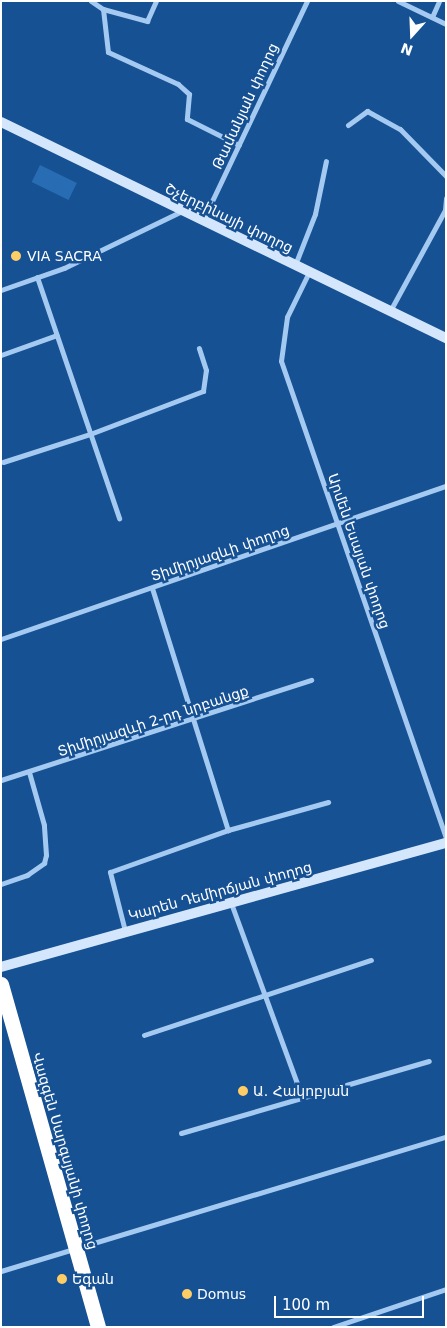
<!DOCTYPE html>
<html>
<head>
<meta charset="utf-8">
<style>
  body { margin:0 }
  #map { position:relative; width:447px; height:1328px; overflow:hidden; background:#165194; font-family:"DejaVu Sans","Noto Sans Armenian",sans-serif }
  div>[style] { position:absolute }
  .green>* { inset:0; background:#286cb3; transform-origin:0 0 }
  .street>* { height:5px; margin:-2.5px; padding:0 2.5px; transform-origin:2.5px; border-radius:2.5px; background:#a5caf1 }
  .secondary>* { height:10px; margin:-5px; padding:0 5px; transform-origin:5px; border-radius:5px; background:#d4e6fc }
  .highway>* { height:15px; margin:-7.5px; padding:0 7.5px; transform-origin:7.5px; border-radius:7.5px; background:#fff }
  .dots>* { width:14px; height:14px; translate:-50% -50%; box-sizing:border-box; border:2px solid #165194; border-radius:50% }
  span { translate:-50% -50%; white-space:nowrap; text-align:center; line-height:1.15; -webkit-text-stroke:5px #165194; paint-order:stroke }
  .street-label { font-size:14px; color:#fff }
  .poi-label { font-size:14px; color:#fff }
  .left { translate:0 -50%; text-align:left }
  .frame { position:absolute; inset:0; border:2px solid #fff; pointer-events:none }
  .north { position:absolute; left:387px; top:10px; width:50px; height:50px; -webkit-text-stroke:4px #165194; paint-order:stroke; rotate:200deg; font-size:14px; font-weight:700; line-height:20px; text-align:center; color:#fff }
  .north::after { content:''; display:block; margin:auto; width:18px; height:22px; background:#fff; clip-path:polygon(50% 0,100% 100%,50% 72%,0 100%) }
  .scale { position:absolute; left:274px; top:1296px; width:150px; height:22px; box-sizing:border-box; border:2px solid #fff; border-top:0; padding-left:6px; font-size:15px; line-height:18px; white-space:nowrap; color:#fff; -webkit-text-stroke:4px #165194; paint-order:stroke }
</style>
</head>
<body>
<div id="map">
  <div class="green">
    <div style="left:40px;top:165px;width:41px;height:19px;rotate:26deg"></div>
  </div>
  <div class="street">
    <div style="left:91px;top:1px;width:14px;rotate:34deg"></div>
    <div style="left:103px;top:9px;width:46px;rotate:15.3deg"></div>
    <div style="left:147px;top:21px;width:22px;rotate:-66deg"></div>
    <div style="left:398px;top:1px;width:53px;rotate:25.6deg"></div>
    <div style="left:103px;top:9px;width:43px;rotate:83.4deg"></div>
    <div style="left:108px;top:52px;width:77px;rotate:24.6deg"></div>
    <div style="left:178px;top:84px;width:15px;rotate:42deg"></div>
    <div style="left:189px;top:94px;width:25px;rotate:95deg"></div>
    <div style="left:187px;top:119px;width:58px;rotate:26.6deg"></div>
    <div style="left:432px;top:17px;width:17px;rotate:-66deg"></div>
    <div style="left:348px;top:125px;width:24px;rotate:-36deg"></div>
    <div style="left:367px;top:111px;width:38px;rotate:29deg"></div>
    <div style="left:400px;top:129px;width:66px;rotate:45.6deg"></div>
    <div style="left:203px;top:220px;width:242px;rotate:-64.6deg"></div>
    <div style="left:295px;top:265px;width:55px;rotate:-68.6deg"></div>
    <div style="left:315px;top:214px;width:54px;rotate:-78.3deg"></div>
    <div style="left:309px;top:272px;width:50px;rotate:116.1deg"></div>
    <div style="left:287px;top:317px;width:44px;rotate:97.8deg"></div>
    <div style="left:281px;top:361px;width:505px;rotate:70.92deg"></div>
    <div style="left:37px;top:277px;width:255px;rotate:71.2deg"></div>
    <div style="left:1px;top:290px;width:67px;rotate:-19.2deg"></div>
    <div style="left:64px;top:268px;width:131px;rotate:-25.8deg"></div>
    <div style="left:390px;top:311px;width:115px;rotate:-61.4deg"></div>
    <div style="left:445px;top:210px;width:12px;rotate:-85deg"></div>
    <div style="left:1px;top:355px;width:59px;rotate:-19.7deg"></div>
    <div style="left:3px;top:462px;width:91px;rotate:-17.8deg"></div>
    <div style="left:90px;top:434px;width:121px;rotate:-20.8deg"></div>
    <div style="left:203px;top:391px;width:21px;rotate:-82deg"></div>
    <div style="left:206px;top:370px;width:23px;rotate:-108deg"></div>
    <div style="left:152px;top:588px;width:254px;rotate:72.6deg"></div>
    <div style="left:1px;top:639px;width:471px;rotate:-19deg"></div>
    <div style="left:1px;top:780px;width:326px;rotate:-17.9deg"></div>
    <div style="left:1px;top:884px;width:28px;rotate:-19deg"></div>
    <div style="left:27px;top:875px;width:21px;rotate:-35deg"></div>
    <div style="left:44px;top:863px;width:8px;rotate:-76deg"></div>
    <div style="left:46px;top:855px;width:30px;rotate:-94deg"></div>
    <div style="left:44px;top:825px;width:55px;rotate:-105.8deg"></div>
    <div style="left:231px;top:903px;width:207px;rotate:69.9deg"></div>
    <div style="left:125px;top:931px;width:61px;rotate:-104.3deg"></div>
    <div style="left:110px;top:872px;width:125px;rotate:-19.6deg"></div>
    <div style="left:228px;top:830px;width:104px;rotate:-15.6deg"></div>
    <div style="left:144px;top:1035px;width:239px;rotate:-18.3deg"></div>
    <div style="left:181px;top:1133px;width:258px;rotate:-16.2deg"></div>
    <div style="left:1px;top:1271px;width:465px;rotate:-16.8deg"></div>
    <div style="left:333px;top:1327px;width:119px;rotate:-18.6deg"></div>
  </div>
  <div class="secondary">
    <div style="left:1px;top:122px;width:495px;rotate:25.9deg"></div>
    <div style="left:1px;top:967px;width:462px;rotate:-15.6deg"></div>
  </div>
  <div class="highway">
    <div style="left:1px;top:984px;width:356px;rotate:74.2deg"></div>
  </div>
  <div class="dots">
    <div style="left:16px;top:256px;background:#ffcd65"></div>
    <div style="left:243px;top:1091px;background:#ffcd65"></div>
    <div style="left:62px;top:1279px;background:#ffcd65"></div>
    <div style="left:187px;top:1294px;background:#ffcd65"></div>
  </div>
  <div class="street-label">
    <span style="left:245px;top:106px;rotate:-65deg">Թամանյան փողոց</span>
    <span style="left:229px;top:218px;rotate:26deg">Շչերբինայի փողոց</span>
    <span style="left:359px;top:551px;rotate:71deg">Արմեն Եսայան փողոց</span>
    <span style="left:220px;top:553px;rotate:-19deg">Տիմիրյազևի փողոց</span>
    <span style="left:153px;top:721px;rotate:-18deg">Տիմիրյազևի 2-րդ նրբանցք</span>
    <span style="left:220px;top:891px;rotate:-15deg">Կարեն Դեմիրճյան փողոց</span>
    <span style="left:65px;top:1151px;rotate:74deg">Վազգեն Սարգսյանի փողոց</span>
  </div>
  <div class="poi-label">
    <span class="left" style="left:27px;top:256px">VIA SACRA</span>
    <span class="left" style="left:253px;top:1091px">Ա. Հակոբյան</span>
    <span class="left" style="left:72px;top:1279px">Եգան</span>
    <span class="left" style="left:197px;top:1294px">Domus</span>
  </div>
  <div class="frame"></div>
  <div class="north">N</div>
  <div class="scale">100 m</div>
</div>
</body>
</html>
